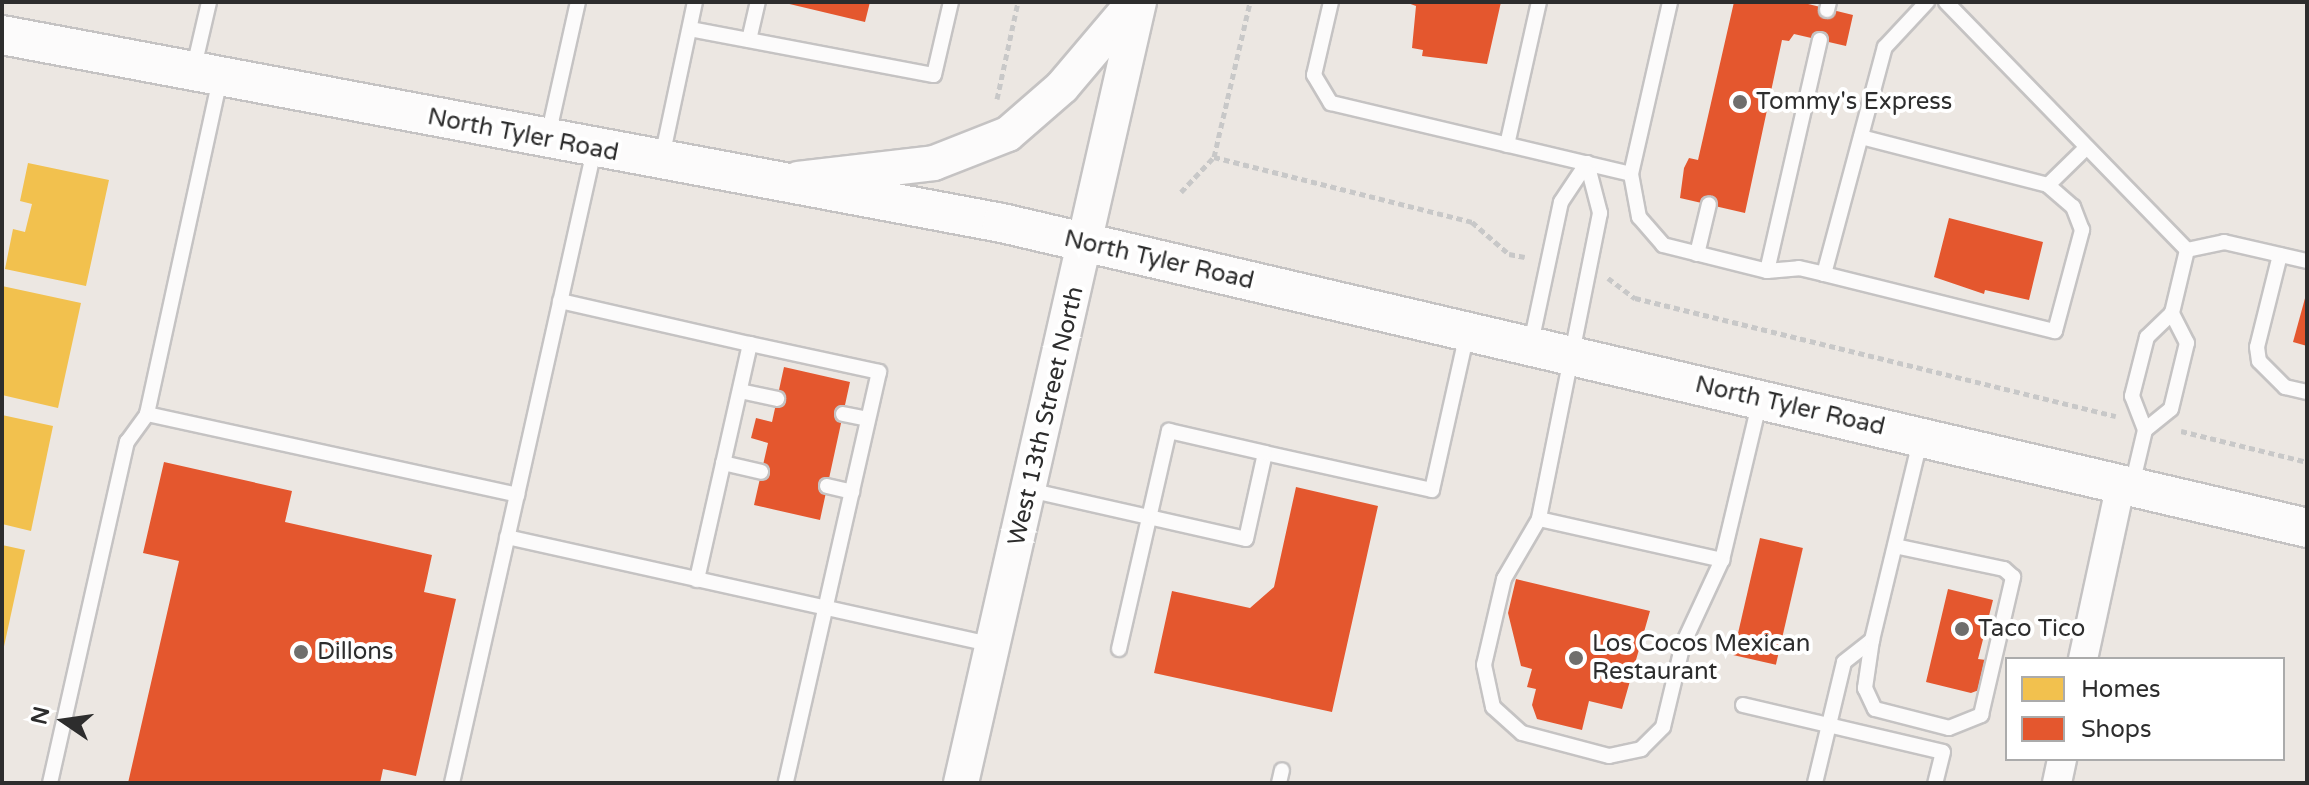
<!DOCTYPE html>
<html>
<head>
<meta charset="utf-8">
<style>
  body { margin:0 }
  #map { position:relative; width:2309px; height:785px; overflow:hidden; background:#ece7e2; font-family:"Varela Round",sans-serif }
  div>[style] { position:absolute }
  .homes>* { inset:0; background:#f2c14e }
  .shops>* { inset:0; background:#e4572e; transform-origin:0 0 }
  .path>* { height:5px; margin-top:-2.5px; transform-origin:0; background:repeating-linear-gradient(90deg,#c8c8c8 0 6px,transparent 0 10px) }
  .roads { filter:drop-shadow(2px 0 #c5c3c3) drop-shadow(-2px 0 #c5c3c3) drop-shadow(0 2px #c5c3c3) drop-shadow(0 -2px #c5c3c3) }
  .service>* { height:14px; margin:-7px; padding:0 7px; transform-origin:7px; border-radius:7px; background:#fcfbfb }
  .minor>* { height:28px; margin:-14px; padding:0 14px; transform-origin:14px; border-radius:14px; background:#fcfbfb }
  .tertiary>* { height:34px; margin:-17px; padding:0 17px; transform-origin:17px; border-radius:17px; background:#fcfbfb }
  .secondary>* { height:38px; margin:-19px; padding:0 19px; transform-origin:19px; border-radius:19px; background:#fcfbfb }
  .dots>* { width:22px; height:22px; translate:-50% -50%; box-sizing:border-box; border:4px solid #fff; border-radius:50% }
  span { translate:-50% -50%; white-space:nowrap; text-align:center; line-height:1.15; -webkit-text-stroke:8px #fff; paint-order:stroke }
  .poi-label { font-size:24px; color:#2d2d2d }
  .left { translate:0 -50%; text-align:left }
  .street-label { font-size:24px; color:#2d2d2d }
  .frame { position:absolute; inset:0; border:4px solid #2d2d2d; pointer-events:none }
  .legend { position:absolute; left:2005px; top:657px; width:280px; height:104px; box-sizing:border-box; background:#fff; border:2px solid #ababab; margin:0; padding:10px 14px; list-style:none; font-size:24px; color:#2d2d2d }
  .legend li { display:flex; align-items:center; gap:16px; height:40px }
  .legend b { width:40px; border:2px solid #ababab }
  .north { position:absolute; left:24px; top:681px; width:80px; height:80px; -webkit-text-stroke:6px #fff; paint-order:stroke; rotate:283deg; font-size:22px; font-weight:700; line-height:32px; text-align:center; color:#2d2d2d }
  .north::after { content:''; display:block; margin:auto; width:28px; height:36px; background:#2d2d2d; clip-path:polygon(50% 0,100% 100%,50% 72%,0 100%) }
</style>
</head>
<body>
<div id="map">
  <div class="homes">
    <div style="clip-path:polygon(28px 163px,109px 180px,86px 286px,5px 269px,13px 229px,25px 232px,32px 204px,20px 201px)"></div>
    <div style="clip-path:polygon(2px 286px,81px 303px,58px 408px,2px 395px)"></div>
    <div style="clip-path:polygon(2px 415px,53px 426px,31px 531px,2px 524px)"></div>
    <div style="clip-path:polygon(2px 545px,25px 550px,3px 651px,2px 651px)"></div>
  </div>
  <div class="shops">
    <div style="clip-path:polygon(781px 2px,870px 2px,865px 22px)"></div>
    <div style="clip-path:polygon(1405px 2px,1501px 2px,1487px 64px,1422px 56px,1423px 50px,1412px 48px,1416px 6px)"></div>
    <div style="clip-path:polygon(1734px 2px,1800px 2px,1853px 15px,1846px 46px,1794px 34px,1789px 41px,1782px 40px,1745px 213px,1680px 198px,1684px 168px,1689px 158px,1698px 160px)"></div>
    <div style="clip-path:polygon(1949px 218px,2043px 242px,2029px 300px,1985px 290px,1984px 294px,1934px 277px)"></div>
    <div style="clip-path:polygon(2307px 291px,2307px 346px,2293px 342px)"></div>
    <div style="clip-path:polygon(784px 367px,850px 382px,820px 520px,754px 505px,768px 443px,751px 438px,756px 418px,772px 422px)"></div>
    <div style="clip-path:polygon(164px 462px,292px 491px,285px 522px,432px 555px,424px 592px,456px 599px,416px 776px,383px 769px,380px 783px,128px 783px,179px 561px,143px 553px)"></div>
    <div style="clip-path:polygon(1296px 487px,1378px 506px,1332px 712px,1154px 673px,1172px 591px,1250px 608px,1274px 587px)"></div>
    <div style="left:1760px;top:538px;width:44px;height:120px;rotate:13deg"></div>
    <div style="clip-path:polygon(1516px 579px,1650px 611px,1622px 709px,1589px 701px,1582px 730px,1537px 719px,1532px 705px,1536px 689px,1527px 687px,1532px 669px,1521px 666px,1508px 613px)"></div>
    <div style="clip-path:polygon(1948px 589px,1993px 600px,1978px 659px,1986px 660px,1979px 690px,1971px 693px,1926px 682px)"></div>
  </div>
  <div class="path">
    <div style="left:997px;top:99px;width:99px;rotate:-77.8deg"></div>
    <div style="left:1214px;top:157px;width:266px;rotate:14.1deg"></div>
    <div style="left:1472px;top:222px;width:49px;rotate:40.9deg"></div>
    <div style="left:1509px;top:254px;width:16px;rotate:11deg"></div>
    <div style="left:1181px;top:192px;width:48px;rotate:-46.7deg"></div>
    <div style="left:1214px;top:157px;width:159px;rotate:-76.9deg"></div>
    <div style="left:1608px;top:278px;width:34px;rotate:37deg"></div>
    <div style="left:1635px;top:298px;width:495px;rotate:13.8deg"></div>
    <div style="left:2181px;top:431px;width:130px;rotate:13.8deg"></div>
  </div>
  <div class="roads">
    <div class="service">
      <div style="left:1331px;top:2px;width:75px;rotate:103.1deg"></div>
      <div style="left:1314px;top:75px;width:33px;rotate:59deg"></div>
      <div style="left:1331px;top:103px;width:308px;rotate:13.3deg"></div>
      <div style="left:1631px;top:174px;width:176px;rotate:-77.2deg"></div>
      <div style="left:1946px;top:2px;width:346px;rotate:45.8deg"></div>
      <div style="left:2187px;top:250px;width:65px;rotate:103.4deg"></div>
      <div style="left:2172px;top:313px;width:35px;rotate:136deg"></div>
      <div style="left:2147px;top:337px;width:61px;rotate:104.3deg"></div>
      <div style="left:2132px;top:396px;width:36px;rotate:69deg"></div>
      <div style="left:1827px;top:10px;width:8px;rotate:-76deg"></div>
      <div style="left:690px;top:29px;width:248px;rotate:10.7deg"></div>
      <div style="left:934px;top:75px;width:75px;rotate:-76.9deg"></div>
      <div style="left:749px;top:40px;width:39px;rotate:-77deg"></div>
      <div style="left:193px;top:71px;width:71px;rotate:-76.9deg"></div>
      <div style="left:220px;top:79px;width:343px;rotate:102.3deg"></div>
      <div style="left:147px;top:414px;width:379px;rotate:12.3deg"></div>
      <div style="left:517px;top:495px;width:353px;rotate:-77.4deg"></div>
      <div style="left:548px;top:136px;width:137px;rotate:-77.4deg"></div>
      <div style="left:1507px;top:145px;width:147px;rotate:-77.4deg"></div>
      <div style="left:662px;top:157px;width:158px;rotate:-78deg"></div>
      <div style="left:1587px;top:163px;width:52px;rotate:75.4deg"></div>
      <div style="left:1600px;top:213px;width:312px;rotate:101.3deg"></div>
      <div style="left:1539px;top:519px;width:188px;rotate:12.6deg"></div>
      <div style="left:1722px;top:560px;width:164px;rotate:-76.6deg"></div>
      <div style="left:1631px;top:174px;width:44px;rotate:79.5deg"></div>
      <div style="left:1639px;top:217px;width:37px;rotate:49deg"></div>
      <div style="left:1663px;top:245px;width:107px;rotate:14deg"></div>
      <div style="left:1767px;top:271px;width:32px;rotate:-5deg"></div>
      <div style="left:1799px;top:268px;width:26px;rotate:13deg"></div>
      <div style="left:1824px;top:274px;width:235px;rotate:-75deg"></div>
      <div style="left:1885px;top:47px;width:62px;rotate:-47deg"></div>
      <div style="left:2048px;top:185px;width:54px;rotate:-44.3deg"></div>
      <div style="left:2187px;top:250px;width:38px;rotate:-12deg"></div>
      <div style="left:2224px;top:242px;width:85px;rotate:12.9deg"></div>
      <div style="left:1697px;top:254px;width:51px;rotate:-76.5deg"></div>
      <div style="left:2280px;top:255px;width:95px;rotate:104deg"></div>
      <div style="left:2257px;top:347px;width:14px;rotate:82deg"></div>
      <div style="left:2259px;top:361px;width:37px;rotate:45deg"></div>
      <div style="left:2285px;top:387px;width:23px;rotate:13deg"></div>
      <div style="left:1767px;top:271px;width:237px;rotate:-77.1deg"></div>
      <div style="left:1824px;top:274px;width:238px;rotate:13.9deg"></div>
      <div style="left:2055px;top:331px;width:105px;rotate:-75deg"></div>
      <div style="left:2082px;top:230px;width:25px;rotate:-111deg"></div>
      <div style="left:2073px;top:207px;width:33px;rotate:-139deg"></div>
      <div style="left:2048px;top:185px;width:193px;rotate:-165.6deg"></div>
      <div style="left:560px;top:301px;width:195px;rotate:12.8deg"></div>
      <div style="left:750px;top:344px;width:242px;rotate:102.7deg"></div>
      <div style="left:1531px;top:343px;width:144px;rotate:-78deg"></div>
      <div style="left:1561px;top:202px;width:47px;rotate:-56.3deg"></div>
      <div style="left:750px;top:344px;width:132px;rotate:12.2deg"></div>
      <div style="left:879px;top:372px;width:421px;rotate:102.8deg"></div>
      <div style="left:740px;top:391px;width:38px;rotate:12deg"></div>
      <div style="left:843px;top:414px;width:25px;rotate:11deg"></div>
      <div style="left:723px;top:463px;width:39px;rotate:13deg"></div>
      <div style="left:2132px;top:485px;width:57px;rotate:-76.7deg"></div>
      <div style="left:2145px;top:430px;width:33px;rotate:-39deg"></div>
      <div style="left:2171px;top:409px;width:68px;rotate:-76.4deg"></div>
      <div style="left:2187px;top:343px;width:34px;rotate:-117deg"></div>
      <div style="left:827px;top:486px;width:26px;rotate:13deg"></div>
      <div style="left:1029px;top:490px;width:222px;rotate:12.7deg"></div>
      <div style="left:1246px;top:539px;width:88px;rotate:-77.5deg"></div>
      <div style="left:1265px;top:453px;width:171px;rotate:12.5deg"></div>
      <div style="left:1432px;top:490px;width:160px;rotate:-77.4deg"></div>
      <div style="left:1539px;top:519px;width:69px;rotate:120.3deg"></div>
      <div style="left:1504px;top:579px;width:88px;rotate:103.1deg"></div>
      <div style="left:1484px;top:665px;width:43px;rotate:77.9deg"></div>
      <div style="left:1493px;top:707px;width:39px;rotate:42deg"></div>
      <div style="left:1522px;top:733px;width:90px;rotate:14.8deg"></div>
      <div style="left:1609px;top:756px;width:33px;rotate:-12deg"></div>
      <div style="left:1641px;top:749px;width:31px;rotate:-45deg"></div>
      <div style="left:1663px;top:727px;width:85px;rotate:-76.5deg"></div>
      <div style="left:1683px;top:644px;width:93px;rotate:-65.1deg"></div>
      <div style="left:507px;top:537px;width:498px;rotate:12.5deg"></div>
      <div style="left:1872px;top:640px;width:49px;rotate:98.3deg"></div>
      <div style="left:1865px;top:688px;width:23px;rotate:65deg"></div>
      <div style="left:1875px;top:709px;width:76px;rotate:14.4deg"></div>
      <div style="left:1949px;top:728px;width:35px;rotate:-22deg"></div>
      <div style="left:1981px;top:715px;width:142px;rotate:-76.9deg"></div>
      <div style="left:2013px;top:577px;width:12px;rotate:-138deg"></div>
      <div style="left:2004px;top:569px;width:111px;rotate:-168.1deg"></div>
      <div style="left:1119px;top:649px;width:224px;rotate:-77.1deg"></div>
      <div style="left:1169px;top:431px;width:98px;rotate:12.9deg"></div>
      <div style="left:1743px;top:705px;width:205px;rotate:13.2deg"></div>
      <div style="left:1943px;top:752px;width:32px;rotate:104deg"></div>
      <div style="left:50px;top:783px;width:350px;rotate:-77.3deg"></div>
      <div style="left:127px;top:442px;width:34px;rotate:-54deg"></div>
      <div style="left:452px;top:783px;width:295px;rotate:-77.3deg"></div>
      <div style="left:1279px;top:783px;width:13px;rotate:-77deg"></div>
      <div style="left:1815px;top:783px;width:124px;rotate:-76.5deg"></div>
      <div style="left:1844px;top:662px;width:36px;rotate:-38deg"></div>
      <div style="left:1872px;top:640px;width:205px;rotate:-76.4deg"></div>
    </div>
    <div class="minor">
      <div style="left:2083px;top:659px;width:180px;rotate:-77.8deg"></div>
      <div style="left:2057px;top:783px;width:25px;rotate:-78deg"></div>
    </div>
    <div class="tertiary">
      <div style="left:798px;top:179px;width:137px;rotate:-6.7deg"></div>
      <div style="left:934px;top:163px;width:79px;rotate:-21.4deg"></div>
      <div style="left:1008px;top:134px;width:72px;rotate:-41deg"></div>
      <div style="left:1062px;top:87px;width:111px;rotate:-49.7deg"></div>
      <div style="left:961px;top:783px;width:801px;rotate:-77.16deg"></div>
    </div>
    <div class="secondary">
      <div style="left:2px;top:35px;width:1018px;rotate:10.65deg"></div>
      <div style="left:1002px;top:223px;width:1340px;rotate:13.15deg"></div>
    </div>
  </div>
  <div class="dots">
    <div style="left:1740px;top:102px;background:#706e6c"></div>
    <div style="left:1962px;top:629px;background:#706e6c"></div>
    <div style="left:301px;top:652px;background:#706e6c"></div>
    <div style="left:1576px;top:658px;background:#706e6c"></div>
  </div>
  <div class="poi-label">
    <span class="left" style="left:1756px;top:102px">Tommy's Express</span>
    <span class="left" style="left:1978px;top:629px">Taco Tico</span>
    <span class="left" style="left:1592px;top:658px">Los Cocos Mexican<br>Restaurant</span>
    <span class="left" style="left:317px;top:652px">Dillons</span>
  </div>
  <div class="street-label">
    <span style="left:523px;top:135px;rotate:11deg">North Tyler Road</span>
    <span style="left:1159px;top:260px;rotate:13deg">North Tyler Road</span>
    <span style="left:1790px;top:406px;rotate:13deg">North Tyler Road</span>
    <span style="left:1046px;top:416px;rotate:-77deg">West 13th Street North</span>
  </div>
  <div class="frame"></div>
  <ul class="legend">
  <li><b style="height:22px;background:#f2c14e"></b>Homes</li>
  <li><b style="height:22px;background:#e4572e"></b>Shops</li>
  </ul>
  <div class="north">N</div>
</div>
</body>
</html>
